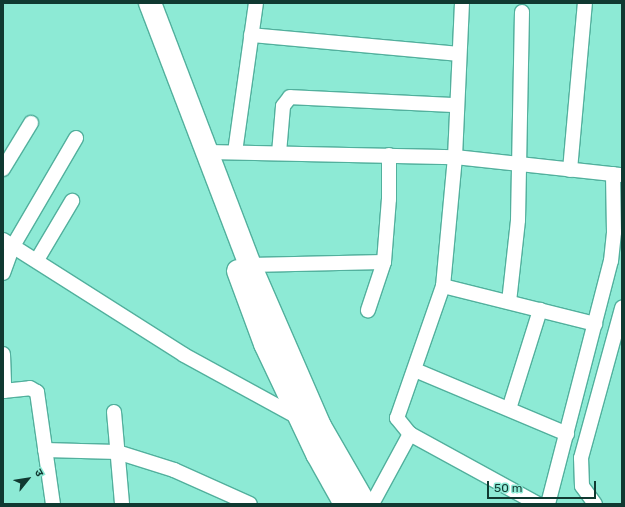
<!DOCTYPE html>
<html>
<head>
<meta charset="utf-8">
<style>
  body { margin:0 }
  #map { position:relative; width:625px; height:507px; overflow:hidden; background:#8dead5; font-family:Rubik,"Noto Sans Devanagari",sans-serif }
  div>[style] { position:absolute }
  .roads { filter:drop-shadow(1px 0 #52b09d) drop-shadow(-1px 0 #52b09d) drop-shadow(0 1px #52b09d) drop-shadow(0 -1px #52b09d) }
  .minor>* { height:14px; margin:-7px; padding:0 7px; transform-origin:7px; border-radius:7px; background:#fff }
  .primary>* { height:22px; margin:-11px; padding:0 11px; transform-origin:11px; border-radius:11px; background:#fff }
  span { translate:-50% -50%; white-space:nowrap; text-align:center; line-height:1.15; -webkit-text-stroke:4px #8dead5; paint-order:stroke }
  .frame { position:absolute; inset:0; border:4px solid #103931; pointer-events:none }
  .north { position:absolute; left:8px; top:459px; width:40px; height:40px; -webkit-text-stroke:3px #8dead5; paint-order:stroke; rotate:60deg; font-size:11px; font-weight:700; line-height:16px; text-align:center; color:#103931 }
  .north::after { content:''; display:block; margin:auto; width:14px; height:18px; background:#103931; clip-path:polygon(50% 0,100% 100%,50% 72%,0 100%) }
  .scale { position:absolute; left:487px; top:481px; width:109px; height:18px; box-sizing:border-box; border:2px solid #103931; border-top:0; padding-left:5px; font-size:12px; line-height:14px; white-space:nowrap; color:#103931; -webkit-text-stroke:3px #8dead5; paint-order:stroke }
</style>
</head>
<body>
<div id="map">
  <div class="roads">
    <div class="minor">
      <div style="left:462px;top:3px;width:154px;rotate:92.6deg"></div>
      <div style="left:455px;top:157px;width:130px;rotate:95.3deg"></div>
      <div style="left:443px;top:286px;width:140px;rotate:109.2deg"></div>
      <div style="left:397px;top:418px;width:21px;rotate:51deg"></div>
      <div style="left:410px;top:434px;width:146px;rotate:28.7deg"></div>
      <div style="left:251px;top:35px;width:208px;rotate:5.2deg"></div>
      <div style="left:208px;top:152px;width:247px;rotate:1.2deg"></div>
      <div style="left:455px;top:157px;width:168px;rotate:6.2deg"></div>
      <div style="left:235px;top:152px;width:150px;rotate:-82deg"></div>
      <div style="left:279px;top:153px;width:47px;rotate:-85.1deg"></div>
      <div style="left:283px;top:106px;width:11px;rotate:-52deg"></div>
      <div style="left:290px;top:97px;width:166px;rotate:2.8deg"></div>
      <div style="left:3px;top:169px;width:54px;rotate:-58.7deg"></div>
      <div style="left:570px;top:170px;width:168px;rotate:-84.9deg"></div>
      <div style="left:3px;top:240px;width:214px;rotate:32.4deg"></div>
      <div style="left:184px;top:355px;width:133px;rotate:28.7deg"></div>
      <div style="left:37px;top:260px;width:69px;rotate:-59.3deg"></div>
      <div style="left:384px;top:262px;width:63px;rotate:-85.5deg"></div>
      <div style="left:389px;top:199px;width:44px;rotate:-90deg"></div>
      <div style="left:250px;top:265px;width:134px;rotate:-1.3deg"></div>
      <div style="left:384px;top:262px;width:51px;rotate:108.4deg"></div>
      <div style="left:3px;top:273px;width:29px;rotate:-70deg"></div>
      <div style="left:13px;top:246px;width:125px;rotate:-59.7deg"></div>
      <div style="left:443px;top:286px;width:157px;rotate:14deg"></div>
      <div style="left:509px;top:302px;width:82px;rotate:-83.7deg"></div>
      <div style="left:518px;top:220px;width:208px;rotate:-88.9deg"></div>
      <div style="left:3px;top:354px;width:37px;rotate:88deg"></div>
      <div style="left:415px;top:370px;width:165px;rotate:22.8deg"></div>
      <div style="left:3px;top:391px;width:27px;rotate:-6deg"></div>
      <div style="left:30px;top:388px;width:8px;rotate:30deg"></div>
      <div style="left:37px;top:392px;width:113px;rotate:81.9deg"></div>
      <div style="left:509px;top:409px;width:104px;rotate:-72.6deg"></div>
      <div style="left:114px;top:412px;width:92px;rotate:85deg"></div>
      <div style="left:45px;top:450px;width:72px;rotate:1.6deg"></div>
      <div style="left:117px;top:452px;width:60px;rotate:17.5deg"></div>
      <div style="left:174px;top:470px;width:83px;rotate:24.1deg"></div>
      <div style="left:372px;top:504px;width:80px;rotate:-61.5deg"></div>
      <div style="left:548px;top:504px;width:251px;rotate:-75.5deg"></div>
      <div style="left:611px;top:261px;width:29px;rotate:-84deg"></div>
      <div style="left:614px;top:232px;width:58px;rotate:-91deg"></div>
      <div style="left:595px;top:504px;width:22px;rotate:-126deg"></div>
      <div style="left:582px;top:486px;width:28px;rotate:-92deg"></div>
      <div style="left:581px;top:458px;width:156px;rotate:-74.7deg"></div>
    </div>
    <div class="primary">
      <div style="left:150px;top:3px;width:280px;rotate:69.1deg"></div>
      <div style="left:250px;top:265px;width:176px;rotate:66.5deg"></div>
      <div style="left:320px;top:426px;width:90px;rotate:60deg"></div>
      <div style="left:238px;top:271px;width:78px;rotate:69.7deg"></div>
      <div style="left:265px;top:344px;width:122px;rotate:64.7deg"></div>
      <div style="left:317px;top:454px;width:57px;rotate:60.8deg"></div>
    </div>
  </div>
  <div class="frame"></div>
  <div class="north">उ</div>
  <div class="scale">50 m</div>
</div>
</body>
</html>
